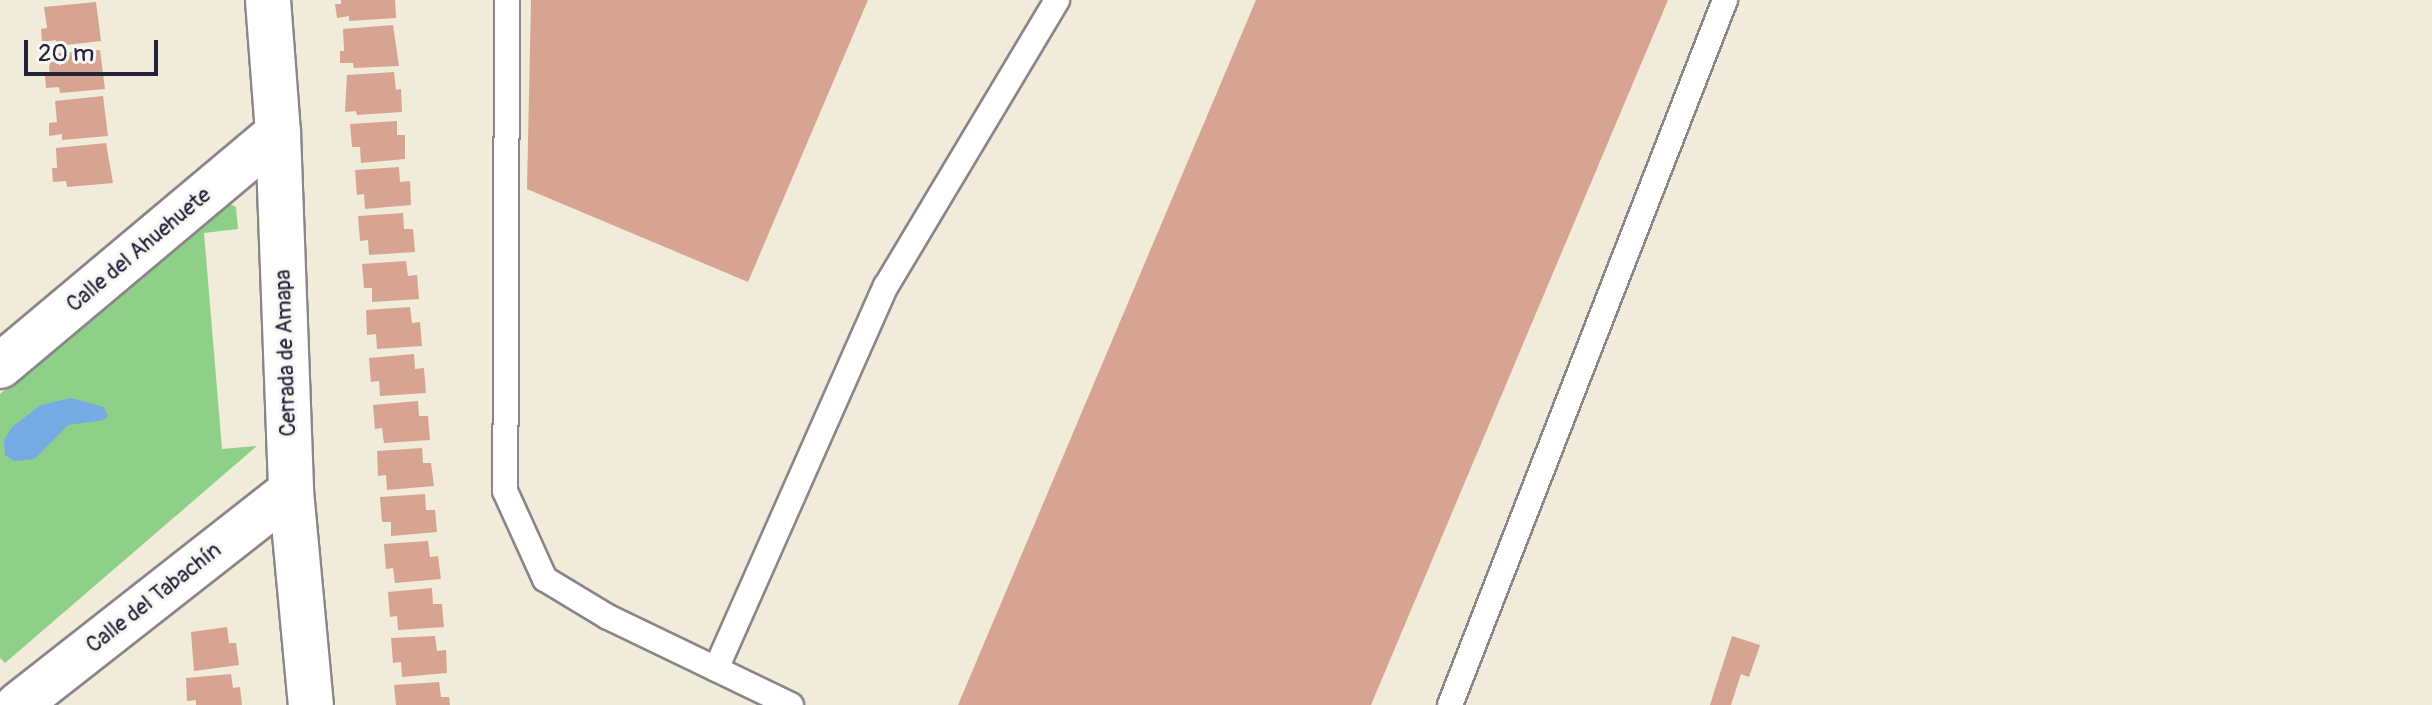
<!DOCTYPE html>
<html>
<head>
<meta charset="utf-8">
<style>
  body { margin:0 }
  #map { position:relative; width:2432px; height:705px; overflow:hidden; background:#f1ebd9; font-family:Pangolin,sans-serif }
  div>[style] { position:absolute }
  .green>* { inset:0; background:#8ed088 }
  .water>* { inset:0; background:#73abe2 }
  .building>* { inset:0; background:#d6a491 }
  .roads { filter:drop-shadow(2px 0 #8a868a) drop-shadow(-2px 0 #8a868a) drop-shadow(0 2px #8a868a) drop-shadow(0 -2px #8a868a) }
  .service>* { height:24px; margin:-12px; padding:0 12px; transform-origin:12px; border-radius:12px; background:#fff }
  .minor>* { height:44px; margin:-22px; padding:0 22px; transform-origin:22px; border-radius:22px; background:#fff }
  span { translate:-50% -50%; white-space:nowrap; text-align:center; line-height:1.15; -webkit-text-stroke:6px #f6f6f2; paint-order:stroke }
  .street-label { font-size:22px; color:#22223b }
  .scale { position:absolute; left:24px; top:40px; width:134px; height:36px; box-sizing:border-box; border:4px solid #22223b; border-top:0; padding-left:10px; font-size:24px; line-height:28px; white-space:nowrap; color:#22223b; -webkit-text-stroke:6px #f6f6f2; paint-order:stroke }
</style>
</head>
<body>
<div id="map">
  <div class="green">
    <div style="clip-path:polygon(225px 202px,236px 207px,238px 229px,204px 233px,222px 449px,257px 446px,5px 663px,0 658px,0 394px)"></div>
  </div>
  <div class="water">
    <div style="clip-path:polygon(71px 398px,104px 407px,108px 416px,104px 420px,68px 425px,35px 459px,14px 461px,5px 455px,4px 440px,12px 427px,41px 405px)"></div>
  </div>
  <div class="building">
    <div style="clip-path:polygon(341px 0,395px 0,396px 18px,349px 21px,349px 16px,337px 18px,335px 4px,341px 4px)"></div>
    <div style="clip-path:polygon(531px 0,868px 0,748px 282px,527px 189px)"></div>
    <div style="clip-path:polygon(1256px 0,1668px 0,1371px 705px,958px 705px)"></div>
    <div style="clip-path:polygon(96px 2px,101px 41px,56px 46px,56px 40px,42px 42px,41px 29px,47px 28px,44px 7px)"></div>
    <div style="clip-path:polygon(393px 25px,399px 66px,354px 68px,353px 63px,340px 63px,340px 51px,344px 51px,343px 29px)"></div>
    <div style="clip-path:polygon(100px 50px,105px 89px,60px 93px,59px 87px,46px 88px,45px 76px,50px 76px,48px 54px)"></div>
    <div style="clip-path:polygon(394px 72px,396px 90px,401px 89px,402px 112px,357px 115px,356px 111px,345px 112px,347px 75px)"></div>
    <div style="clip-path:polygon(103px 96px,108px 136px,62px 140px,62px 134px,49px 136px,49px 123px,57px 122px,55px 101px)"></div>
    <div style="clip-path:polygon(397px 121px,397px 135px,405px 135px,405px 159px,361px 163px,360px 147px,352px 147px,350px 124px)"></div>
    <div style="clip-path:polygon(106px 143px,113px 183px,67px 187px,66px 181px,53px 182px,52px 168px,57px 168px,56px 148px)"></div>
    <div style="clip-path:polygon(399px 167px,400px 182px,410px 181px,411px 205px,365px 209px,364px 194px,357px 195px,355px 170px)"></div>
    <div style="clip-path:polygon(403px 213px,404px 229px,413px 229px,415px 252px,369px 255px,368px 240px,360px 241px,358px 216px)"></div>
    <div style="clip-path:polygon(406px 261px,408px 276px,417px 275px,419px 299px,372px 302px,372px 288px,364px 288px,362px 264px)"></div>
    <div style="clip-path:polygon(410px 307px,412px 323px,420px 322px,422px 346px,377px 349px,376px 334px,367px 335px,366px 310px)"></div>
    <div style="clip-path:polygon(414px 354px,415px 369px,424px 368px,426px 393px,380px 396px,379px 381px,371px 382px,369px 358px)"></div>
    <div style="clip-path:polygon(418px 401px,419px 416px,428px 416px,430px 440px,384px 443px,382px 428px,375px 429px,373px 405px)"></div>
    <div style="clip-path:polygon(422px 448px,423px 463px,431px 463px,434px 486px,387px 490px,386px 475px,378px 476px,377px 451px)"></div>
    <div style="clip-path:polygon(425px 494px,426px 510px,435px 510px,437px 532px,391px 536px,391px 522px,382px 522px,380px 497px)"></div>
    <div style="clip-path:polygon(428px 541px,430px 557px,438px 556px,441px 579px,395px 583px,393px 568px,386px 569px,384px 544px)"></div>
    <div style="clip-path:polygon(432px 588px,433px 604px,442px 604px,444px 627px,398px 630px,397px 616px,390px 617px,388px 592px)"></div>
    <div style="clip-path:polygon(227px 627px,229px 643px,236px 643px,239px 665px,194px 671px,191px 632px)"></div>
    <div style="clip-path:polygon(435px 636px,437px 651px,446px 650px,447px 673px,402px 677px,401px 662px,393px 663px,391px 638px)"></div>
    <div style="clip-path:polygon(1732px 636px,1760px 645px,1749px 677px,1741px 674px,1731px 705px,1710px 705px)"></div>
    <div style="clip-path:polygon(231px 674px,233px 688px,240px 687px,242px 705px,196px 705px,196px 700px,187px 701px,186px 678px)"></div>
    <div style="clip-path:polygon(439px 682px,441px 697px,449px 697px,450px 705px,396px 705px,394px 685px)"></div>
  </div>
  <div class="roads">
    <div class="service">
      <div style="left:507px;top:0;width:491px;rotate:90.2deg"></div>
      <div style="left:505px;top:491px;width:97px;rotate:65.6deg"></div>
      <div style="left:545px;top:579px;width:74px;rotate:31.1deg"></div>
      <div style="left:608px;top:617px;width:203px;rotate:25.7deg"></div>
      <div style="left:716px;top:669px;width:419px;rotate:-66.1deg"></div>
      <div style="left:886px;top:286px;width:333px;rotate:-59.1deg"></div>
      <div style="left:1450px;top:705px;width:757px;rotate:-68.69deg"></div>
    </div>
    <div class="minor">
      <div style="left:268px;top:0;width:133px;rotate:85.7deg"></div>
      <div style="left:278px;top:133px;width:358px;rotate:87.9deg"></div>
      <div style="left:291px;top:491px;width:215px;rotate:84.7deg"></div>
      <div style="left:0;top:366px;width:363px;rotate:-40deg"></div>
      <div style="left:18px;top:705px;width:347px;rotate:-38.1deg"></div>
    </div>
  </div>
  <div class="street-label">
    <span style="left:139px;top:250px;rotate:-40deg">Calle del Ahuehuete</span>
    <span style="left:286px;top:353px;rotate:-92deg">Cerrada de Amapa</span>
    <span style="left:154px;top:598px;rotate:-38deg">Calle del Tabachín</span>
  </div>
  <div class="scale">20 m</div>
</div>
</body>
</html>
